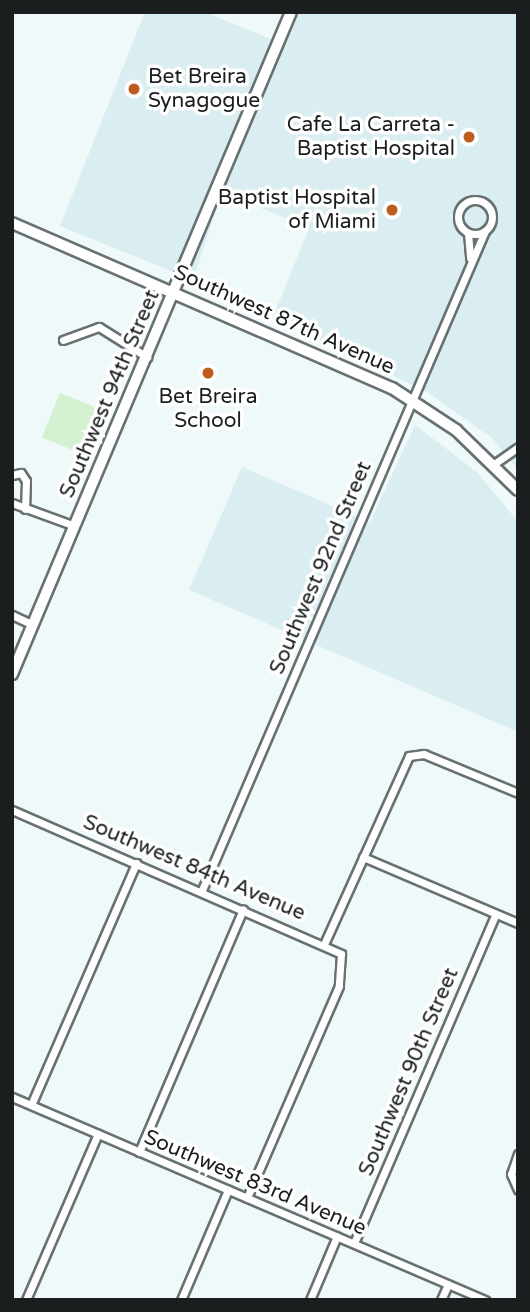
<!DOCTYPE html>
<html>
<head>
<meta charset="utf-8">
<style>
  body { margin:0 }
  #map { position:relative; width:530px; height:1312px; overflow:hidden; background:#eff9fa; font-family:"Varela Round",sans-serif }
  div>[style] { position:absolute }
  .built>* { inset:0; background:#daeef1 }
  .green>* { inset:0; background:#d3f0d1; transform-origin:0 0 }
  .roads { filter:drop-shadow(2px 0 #687172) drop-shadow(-2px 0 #687172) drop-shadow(0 2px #687172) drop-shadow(0 -2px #687172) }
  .street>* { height:7px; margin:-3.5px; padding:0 3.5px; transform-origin:3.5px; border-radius:3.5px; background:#fff }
  .street>.ring { margin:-3.5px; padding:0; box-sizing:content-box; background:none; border:7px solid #fff; border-radius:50% }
  .secondary>* { height:10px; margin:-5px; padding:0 5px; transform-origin:5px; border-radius:5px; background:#fff }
  .dots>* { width:19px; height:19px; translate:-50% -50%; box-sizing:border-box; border:4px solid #fff; border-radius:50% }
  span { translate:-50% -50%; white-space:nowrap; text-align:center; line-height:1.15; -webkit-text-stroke:7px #fff; paint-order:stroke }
  .poi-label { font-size:21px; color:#1a1e1e }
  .left { translate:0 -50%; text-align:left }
  .right { translate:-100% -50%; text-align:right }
  .street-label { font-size:21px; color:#1a1e1e }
  .frame { position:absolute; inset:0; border:14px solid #1a1e1e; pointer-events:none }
</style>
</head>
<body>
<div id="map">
  <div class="built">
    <div style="clip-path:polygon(145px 12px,205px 12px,283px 44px,296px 12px,518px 12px,518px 470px,492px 438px,427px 392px,273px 317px,309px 228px,222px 192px,193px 280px,60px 226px)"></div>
    <div style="clip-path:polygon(415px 425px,477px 472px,518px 522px,518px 732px,189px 590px,242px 467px,370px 522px)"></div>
  </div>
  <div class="green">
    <div style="left:60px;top:393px;width:48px;height:48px;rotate:22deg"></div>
  </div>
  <div class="roads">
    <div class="street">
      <div class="ring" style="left:458px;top:200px;width:27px;height:27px"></div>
      <div style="left:468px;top:233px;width:25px;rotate:85deg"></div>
      <div style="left:63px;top:340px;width:38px;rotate:-20deg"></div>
      <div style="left:99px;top:327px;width:57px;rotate:32deg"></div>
      <div style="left:494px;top:464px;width:29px;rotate:-35deg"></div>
      <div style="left:12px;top:475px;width:9px;rotate:-13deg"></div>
      <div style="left:21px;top:473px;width:9px;rotate:58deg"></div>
      <div style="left:26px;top:481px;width:28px;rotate:92deg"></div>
      <div style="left:12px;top:503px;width:67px;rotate:20.1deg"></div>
      <div style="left:12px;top:615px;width:23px;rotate:25deg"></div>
      <div style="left:12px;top:810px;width:359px;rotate:23.6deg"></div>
      <div style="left:341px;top:954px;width:32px;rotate:94deg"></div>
      <div style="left:339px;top:986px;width:231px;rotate:113.5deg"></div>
      <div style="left:363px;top:857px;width:168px;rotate:23.1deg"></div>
      <div style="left:202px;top:890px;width:717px;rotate:-66.76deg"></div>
      <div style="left:325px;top:942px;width:204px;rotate:-65.7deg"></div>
      <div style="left:409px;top:756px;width:15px;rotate:-8deg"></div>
      <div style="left:424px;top:754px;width:102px;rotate:22.5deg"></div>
      <div style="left:12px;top:1097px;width:515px;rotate:23.23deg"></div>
      <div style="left:31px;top:1105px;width:264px;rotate:-66.5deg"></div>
      <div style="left:139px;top:1152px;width:264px;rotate:-66.8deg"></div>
      <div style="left:518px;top:1154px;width:21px;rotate:109deg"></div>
      <div style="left:511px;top:1174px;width:17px;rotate:66deg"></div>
      <div style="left:354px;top:1243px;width:358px;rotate:-66.7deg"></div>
      <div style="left:26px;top:1300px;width:181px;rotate:-66.6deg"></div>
      <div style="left:181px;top:1300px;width:120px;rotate:-66.9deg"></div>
      <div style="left:310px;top:1300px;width:69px;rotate:-67.1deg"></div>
      <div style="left:441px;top:1300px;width:17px;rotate:-66deg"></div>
    </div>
    <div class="secondary">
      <div style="left:12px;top:223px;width:414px;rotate:23.5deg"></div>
      <div style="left:392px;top:388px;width:77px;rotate:33.3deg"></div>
      <div style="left:456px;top:430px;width:86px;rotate:44.1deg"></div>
      <div style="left:12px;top:674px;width:718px;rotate:-67.15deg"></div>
    </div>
  </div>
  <div class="dots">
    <div style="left:134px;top:89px;background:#bd5c1d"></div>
    <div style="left:469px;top:137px;background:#bd5c1d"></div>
    <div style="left:392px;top:210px;background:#bd5c1d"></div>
    <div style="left:208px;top:373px;background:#bd5c1d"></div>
  </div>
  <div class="poi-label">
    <span class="left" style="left:148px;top:89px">Bet Breira<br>Synagogue</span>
    <span class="right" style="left:455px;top:137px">Cafe La Carreta -<br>Baptist Hospital</span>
    <span class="right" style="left:376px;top:210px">Baptist Hospital<br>of Miami</span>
    <span style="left:208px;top:409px">Bet Breira<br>School</span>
  </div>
  <div class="street-label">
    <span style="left:284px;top:320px;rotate:24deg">Southwest 87th Avenue</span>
    <span style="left:110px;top:394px;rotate:-67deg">Southwest 94th Street</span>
    <span style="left:321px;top:568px;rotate:-67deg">Southwest 92nd Street</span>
    <span style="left:194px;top:868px;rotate:23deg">Southwest 84th Avenue</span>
    <span style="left:409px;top:1072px;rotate:-67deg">Southwest 90th Street</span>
    <span style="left:255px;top:1183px;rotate:23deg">Southwest 83rd Avenue</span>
  </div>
  <div class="frame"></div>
</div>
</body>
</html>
